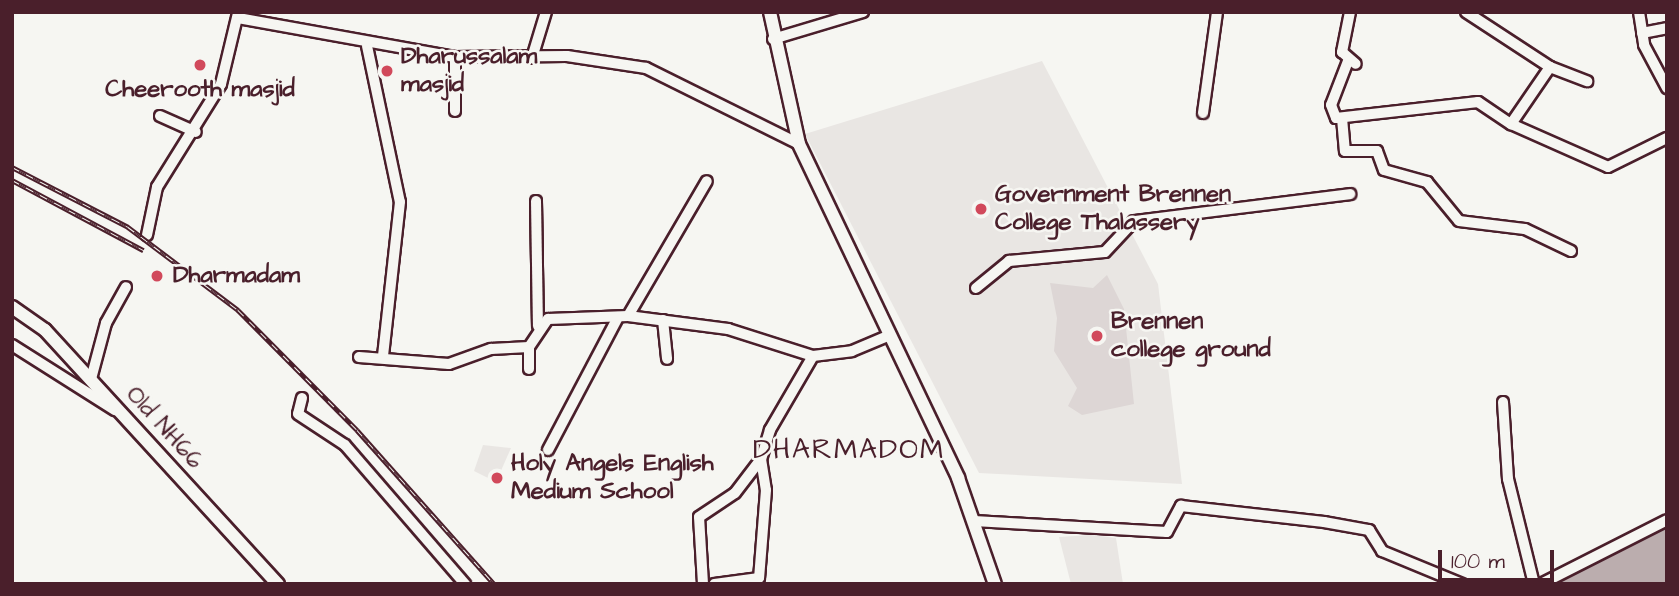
<!DOCTYPE html>
<html>
<head>
<meta charset="utf-8">
<style>
  body { margin:0 }
  #map { position:relative; width:1679px; height:596px; overflow:hidden; background:#f6f6f2; font-family:"Architects Daughter",sans-serif }
  div>[style] { position:absolute }
  .built>* { inset:0; background:#e9e6e3 }
  .green>* { inset:0; background:#ddd6d5 }
  .water>* { inset:0; background:#bbadae }
  .roads { filter:drop-shadow(2px 0 #4a1f2b) drop-shadow(-2px 0 #4a1f2b) drop-shadow(0 2px #4a1f2b) drop-shadow(0 -2px #4a1f2b) }
  .minor>* { height:10px; margin:-5px; padding:0 5px; transform-origin:5px; border-radius:5px; background:#f6f6f2 }
  .major>* { height:12px; margin:-6px; padding:0 6px; transform-origin:6px; border-radius:6px; background:#f6f6f2 }
  .rail>* { height:5px; margin-top:-2.5px; transform-origin:0; background:repeating-linear-gradient(90deg,#f6f6f2 0 8px,#4a1f2b 0 16px); box-sizing:border-box; border-block:2px solid #4a1f2b }
  .dots>* { width:19px; height:19px; translate:-50% -50%; box-sizing:border-box; border:4px solid #f6f6f2; border-radius:50% }
  span { translate:-50% -50%; white-space:nowrap; text-align:center; line-height:1.15; -webkit-text-stroke:5px #f6f6f2; paint-order:stroke }
  .poi-label { font-size:24px; color:#4a1f2b; font-weight:700 }
  .left { translate:0 -50%; text-align:left }
  .street-label { font-size:24px; color:#4a1f2b }
  .quarter-label { font-size:28px; color:#4a1f2b; letter-spacing:2px }
  .frame { position:absolute; inset:0; border:14px solid #4a1f2b; pointer-events:none }
  .scale { position:absolute; left:1438px; top:550px; width:116px; height:32px; box-sizing:border-box; border:4px solid #4a1f2b; border-top:0; padding-left:9px; font-size:21px; line-height:24px; white-space:nowrap; color:#4a1f2b; -webkit-text-stroke:5px #f6f6f2; paint-order:stroke }
</style>
</head>
<body>
<div id="map">
  <div class="built">
    <div style="clip-path:polygon(1042px 61px,1158px 284px,1182px 484px,979px 473px,805px 134px)"></div>
    <div style="clip-path:polygon(483px 445px,511px 448px,496px 482px,474px 471px)"></div>
    <div style="clip-path:polygon(1091px 535px,1116px 538px,1123px 584px,1071px 584px,1059px 537px)"></div>
  </div>
  <div class="green">
    <div style="clip-path:polygon(1107px 275px,1124px 309px,1134px 404px,1082px 415px,1068px 406px,1077px 388px,1054px 351px,1057px 318px,1050px 283px,1093px 288px)"></div>
  </div>
  <div class="water">
    <div style="clip-path:polygon(1667px 525px,1667px 584px,1547px 584px)"></div>
  </div>
  <div class="roads">
    <div class="minor">
      <div style="left:1350px;top:12px;width:41px;rotate:101.3deg"></div>
      <div style="left:1342px;top:52px;width:18px;rotate:41deg"></div>
      <div style="left:1466px;top:12px;width:100px;rotate:33.2deg"></div>
      <div style="left:1550px;top:67px;width:69px;rotate:124.4deg"></div>
      <div style="left:1511px;top:124px;width:106px;rotate:23.9deg"></div>
      <div style="left:1608px;top:167px;width:66px;rotate:-26.2deg"></div>
      <div style="left:1639px;top:12px;width:33px;rotate:81deg"></div>
      <div style="left:1644px;top:45px;width:49px;rotate:61.9deg"></div>
      <div style="left:238px;top:18px;width:220px;rotate:10.2deg"></div>
      <div style="left:455px;top:57px;width:112px;rotate:-0.5deg"></div>
      <div style="left:567px;top:56px;width:80px;rotate:8.6deg"></div>
      <div style="left:646px;top:68px;width:171px;rotate:26.4deg"></div>
      <div style="left:1642px;top:33px;width:25px;rotate:-11deg"></div>
      <div style="left:773px;top:39px;width:94px;rotate:-16.7deg"></div>
      <div style="left:367px;top:46px;width:159px;rotate:78.1deg"></div>
      <div style="left:400px;top:202px;width:155px;rotate:96.3deg"></div>
      <div style="left:455px;top:57px;width:54px;rotate:90deg"></div>
      <div style="left:532px;top:58px;width:48px;rotate:-73.1deg"></div>
      <div style="left:1348px;top:61px;width:47px;rotate:111.1deg"></div>
      <div style="left:1331px;top:105px;width:14px;rotate:69deg"></div>
      <div style="left:1336px;top:118px;width:143px;rotate:-6.4deg"></div>
      <div style="left:1478px;top:102px;width:40px;rotate:34deg"></div>
      <div style="left:1550px;top:67px;width:40px;rotate:21deg"></div>
      <div style="left:1203px;top:113px;width:102px;rotate:-82.1deg"></div>
      <div style="left:160px;top:116px;width:39px;rotate:24deg"></div>
      <div style="left:1342px;top:118px;width:33px;rotate:85deg"></div>
      <div style="left:1345px;top:151px;width:32px"></div>
      <div style="left:1377px;top:151px;width:20px;rotate:70deg"></div>
      <div style="left:1384px;top:170px;width:45px;rotate:15.6deg"></div>
      <div style="left:1427px;top:182px;width:50px;rotate:50.6deg"></div>
      <div style="left:1459px;top:221px;width:66px;rotate:6.9deg"></div>
      <div style="left:1525px;top:229px;width:51px;rotate:25.6deg"></div>
      <div style="left:536px;top:201px;width:125px;rotate:89.1deg"></div>
      <div style="left:147px;top:235px;width:49px;rotate:-78.2deg"></div>
      <div style="left:157px;top:187px;width:121px;rotate:-58.1deg"></div>
      <div style="left:221px;top:84px;width:73px;rotate:-76.5deg"></div>
      <div style="left:976px;top:288px;width:43px;rotate:-39.3deg"></div>
      <div style="left:1009px;top:261px;width:96px;rotate:-5.4deg"></div>
      <div style="left:1105px;top:252px;width:42px;rotate:-46.9deg"></div>
      <div style="left:1134px;top:221px;width:218px;rotate:-7.1deg"></div>
      <div style="left:628px;top:316px;width:156px;rotate:-59.7deg"></div>
      <div style="left:663px;top:320px;width:39px;rotate:84deg"></div>
      <div style="left:12px;top:345px;width:122px;rotate:32.3deg"></div>
      <div style="left:813px;top:356px;width:39px;rotate:-7deg"></div>
      <div style="left:852px;top:351px;width:41px;rotate:-22.8deg"></div>
      <div style="left:359px;top:357px;width:90px;rotate:4.4deg"></div>
      <div style="left:449px;top:364px;width:45px;rotate:-19.7deg"></div>
      <div style="left:491px;top:349px;width:38px;rotate:-3deg"></div>
      <div style="left:529px;top:347px;width:34px;rotate:-56deg"></div>
      <div style="left:548px;top:319px;width:80px;rotate:-2.1deg"></div>
      <div style="left:628px;top:316px;width:101px;rotate:7.4deg"></div>
      <div style="left:728px;top:329px;width:89px;rotate:17.6deg"></div>
      <div style="left:813px;top:356px;width:86px;rotate:120.2deg"></div>
      <div style="left:770px;top:430px;width:30px;rotate:107deg"></div>
      <div style="left:761px;top:459px;width:31px;rotate:81deg"></div>
      <div style="left:766px;top:490px;width:88px;rotate:94.5deg"></div>
      <div style="left:759px;top:578px;width:45px;rotate:172.4deg"></div>
      <div style="left:529px;top:369px;width:22px;rotate:-90deg"></div>
      <div style="left:91px;top:379px;width:58px;rotate:-75deg"></div>
      <div style="left:106px;top:323px;width:41px;rotate:-60.9deg"></div>
      <div style="left:302px;top:398px;width:16px;rotate:104deg"></div>
      <div style="left:298px;top:414px;width:56px;rotate:33.4deg"></div>
      <div style="left:345px;top:445px;width:184px;rotate:49.2deg"></div>
      <div style="left:1503px;top:402px;width:77px;rotate:86.3deg"></div>
      <div style="left:1508px;top:479px;width:108px;rotate:76.1deg"></div>
      <div style="left:548px;top:450px;width:150px;rotate:-62.2deg"></div>
      <div style="left:974px;top:521px;width:193px;rotate:3.3deg"></div>
      <div style="left:1167px;top:532px;width:30px;rotate:-62deg"></div>
      <div style="left:1181px;top:506px;width:144px;rotate:6.4deg"></div>
      <div style="left:1324px;top:522px;width:46px;rotate:10.1deg"></div>
      <div style="left:1369px;top:530px;width:25px;rotate:58deg"></div>
      <div style="left:1382px;top:551px;width:87px;rotate:22.4deg"></div>
      <div style="left:703px;top:584px;width:67px;rotate:-93.4deg"></div>
      <div style="left:699px;top:517px;width:43px;rotate:-33.7deg"></div>
      <div style="left:735px;top:493px;width:43px;rotate:-52.6deg"></div>
      <div style="left:1541px;top:584px;width:141px;rotate:-26.9deg"></div>
    </div>
    <div class="major">
      <div style="left:770px;top:12px;width:135px;rotate:77.6deg"></div>
      <div style="left:799px;top:144px;width:370px;rotate:64.5deg"></div>
      <div style="left:958px;top:478px;width:112px;rotate:70.8deg"></div>
      <div style="left:12px;top:307px;width:40px;rotate:34.9deg"></div>
      <div style="left:45px;top:330px;width:345px;rotate:47.5deg"></div>
    </div>
  </div>
  <div class="rail">
    <div style="left:12px;top:167px;width:131px;rotate:27.3deg"></div>
    <div style="left:128px;top:227px;width:138px;rotate:37deg"></div>
    <div style="left:238px;top:310px;width:169px;rotate:45.2deg"></div>
    <div style="left:357px;top:430px;width:206px;rotate:48.3deg"></div>
    <div style="left:12px;top:180px;width:149px;rotate:28.1deg"></div>
  </div>
  <div class="dots">
    <div style="left:200px;top:65px;background:#d1495b"></div>
    <div style="left:387px;top:71px;background:#d1495b"></div>
    <div style="left:981px;top:209px;background:#d1495b"></div>
    <div style="left:157px;top:276px;background:#d1495b"></div>
    <div style="left:1097px;top:336px;background:#d1495b"></div>
    <div style="left:497px;top:478px;background:#d1495b"></div>
  </div>
  <div class="poi-label">
    <span class="left" style="left:401px;top:71px">Dharussalam<br>masjid</span>
    <span style="left:200px;top:90px">Cheerooth masjid</span>
    <span class="left" style="left:995px;top:209px">Government Brennen<br>College Thalassery</span>
    <span class="left" style="left:173px;top:276px">Dharmadam</span>
    <span class="left" style="left:1111px;top:336px">Brennen<br>college ground</span>
    <span class="left" style="left:511px;top:478px">Holy Angels English<br>Medium School</span>
  </div>
  <div class="street-label">
    <span style="left:164px;top:428px;rotate:48deg">Old NH66</span>
  </div>
  <div class="quarter-label">
    <span style="left:849px;top:450px">DHARMADOM</span>
  </div>
  <div class="frame"></div>
  <div class="scale">100 m</div>
</div>
</body>
</html>
